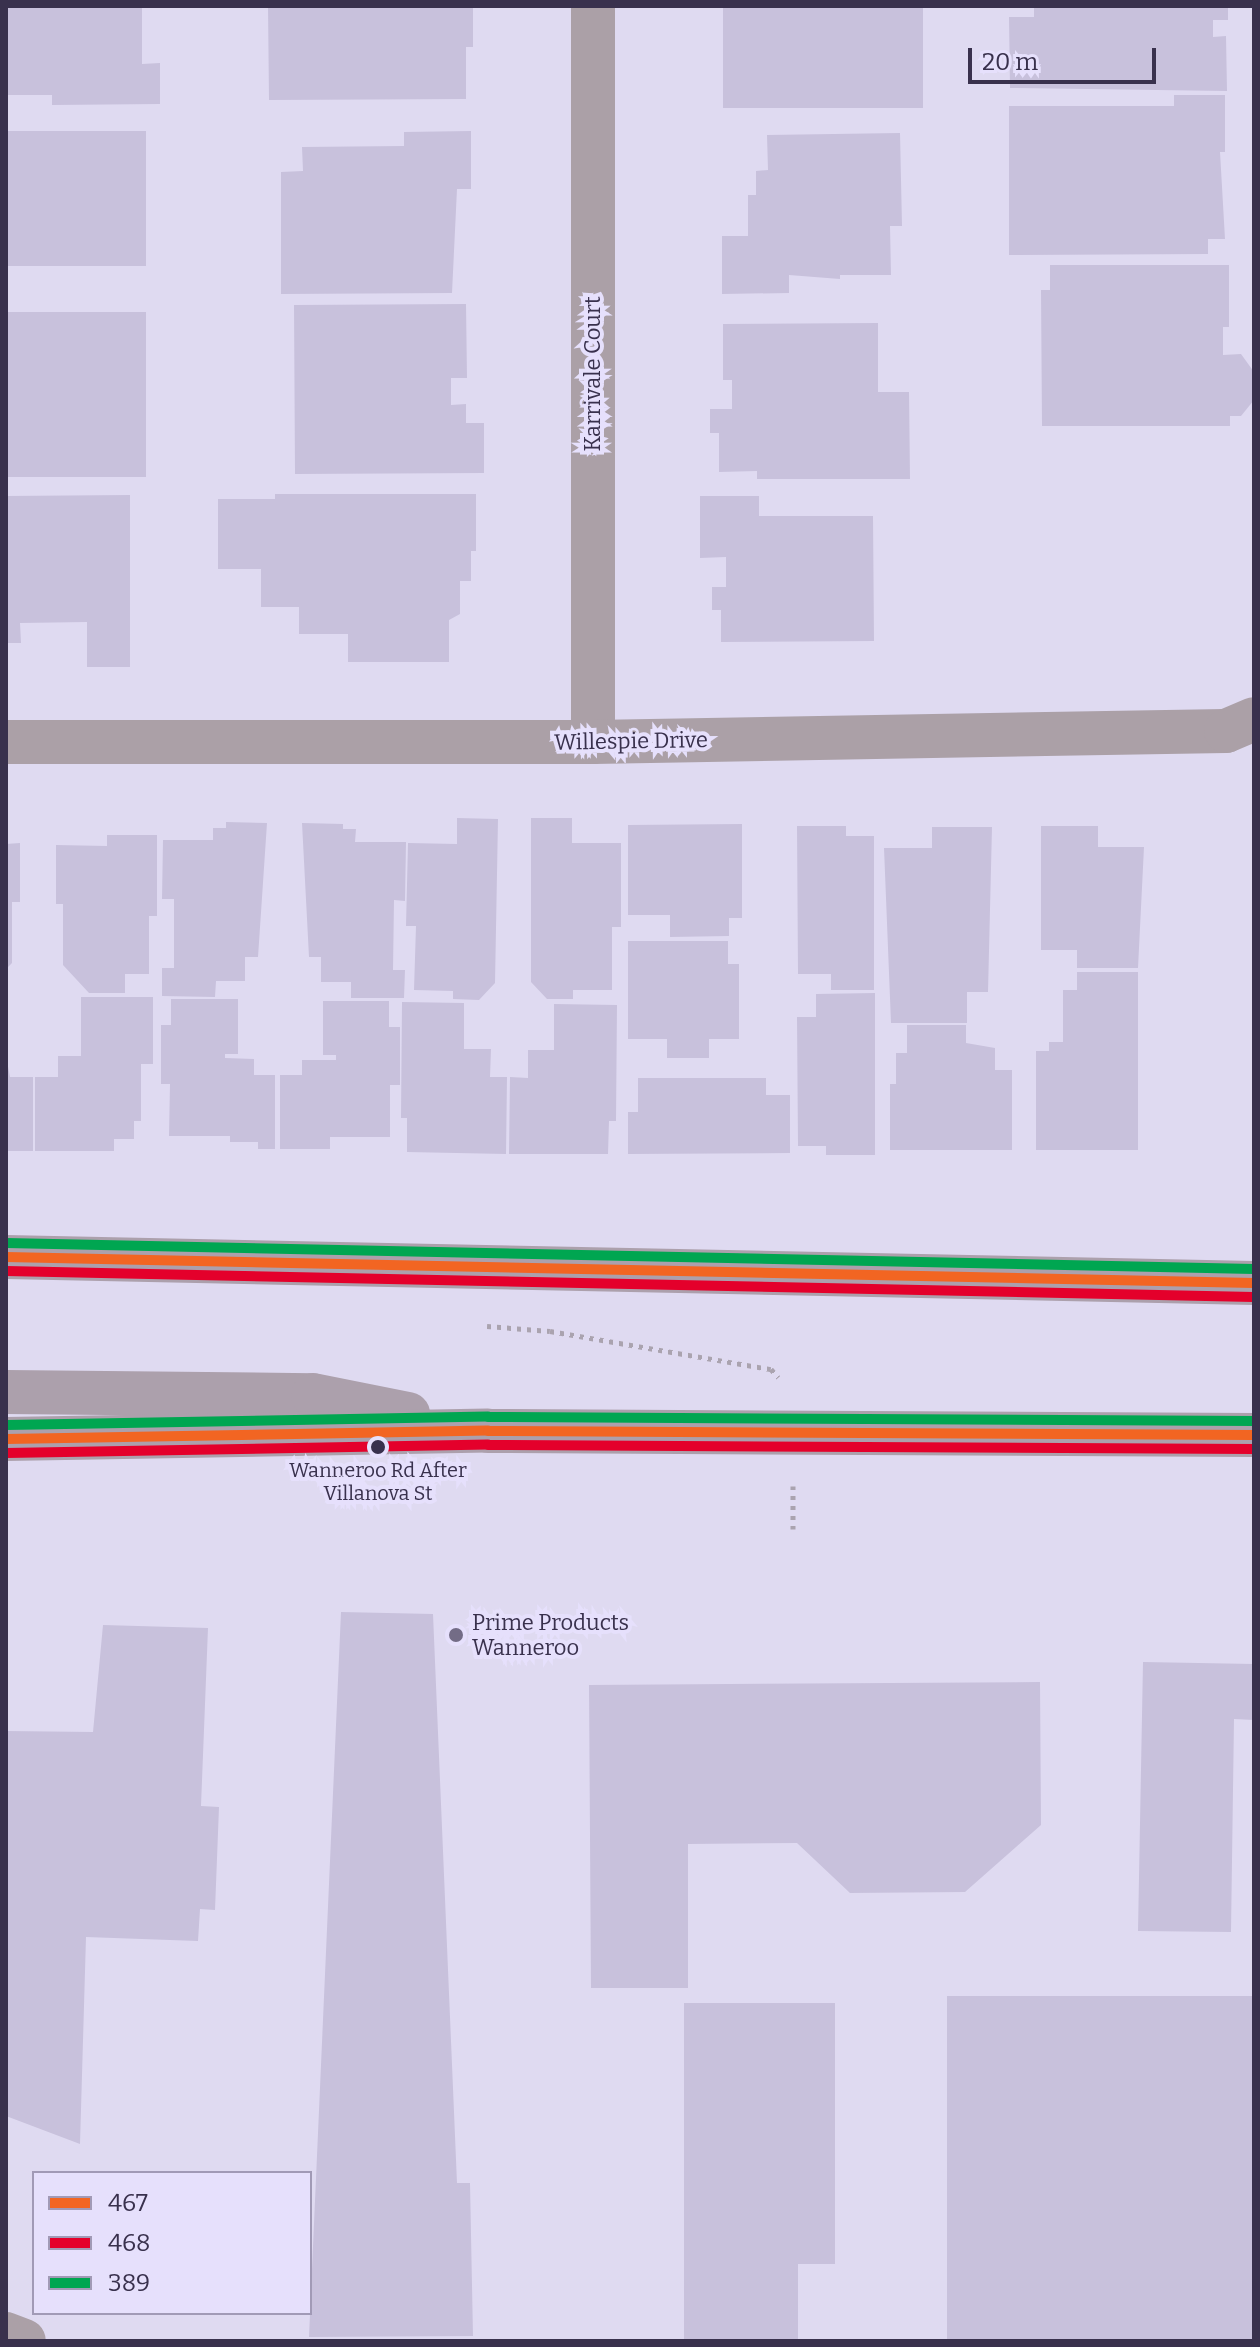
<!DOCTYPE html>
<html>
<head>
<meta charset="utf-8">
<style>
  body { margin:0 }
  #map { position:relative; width:1260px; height:2347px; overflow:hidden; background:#dfdaf1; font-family:Bitter,serif }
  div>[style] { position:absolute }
  .building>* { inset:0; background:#c8c1dc; transform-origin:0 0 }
  .path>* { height:5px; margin-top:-2.5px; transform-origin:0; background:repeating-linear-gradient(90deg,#aaa3af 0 4px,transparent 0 10px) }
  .minor>* { height:44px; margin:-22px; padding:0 22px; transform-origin:22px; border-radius:22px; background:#aba0a7 }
  .trunk>* { height:44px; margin:-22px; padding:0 22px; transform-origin:22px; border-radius:22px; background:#aca0ac }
  .bus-1>* { height:10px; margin:-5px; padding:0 5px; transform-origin:5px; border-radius:5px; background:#f26522 }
  .bus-2>* { height:10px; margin:-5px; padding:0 5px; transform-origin:5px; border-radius:5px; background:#e4002b }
  .bus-3>* { height:10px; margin:-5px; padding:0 5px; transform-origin:5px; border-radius:5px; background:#00a651 }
  .dots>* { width:22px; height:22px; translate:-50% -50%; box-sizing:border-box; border:4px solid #e6e0fc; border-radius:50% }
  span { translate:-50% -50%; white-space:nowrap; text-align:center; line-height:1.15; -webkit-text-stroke:8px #e6e0fc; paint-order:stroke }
  .bus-label { font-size:20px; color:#39314d }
  .street-label { font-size:22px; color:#39314d }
  .poi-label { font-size:22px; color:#39314d }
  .left { translate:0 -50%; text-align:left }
  .frame { position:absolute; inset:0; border:8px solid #39314d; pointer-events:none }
  .legend { position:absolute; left:32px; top:2171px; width:280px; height:144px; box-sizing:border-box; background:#e6e0fc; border:2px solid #a19ab6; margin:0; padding:10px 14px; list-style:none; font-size:24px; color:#39314d }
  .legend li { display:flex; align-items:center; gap:16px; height:40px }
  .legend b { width:40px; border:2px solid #a19ab6 }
  .scale { position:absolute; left:968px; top:48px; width:188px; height:36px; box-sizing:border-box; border:4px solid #39314d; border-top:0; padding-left:10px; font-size:24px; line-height:28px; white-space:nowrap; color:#39314d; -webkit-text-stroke:6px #e6e0fc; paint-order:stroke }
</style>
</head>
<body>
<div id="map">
  <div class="building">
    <div style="clip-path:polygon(6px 6px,142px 6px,142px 64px,160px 63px,160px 104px,52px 105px,52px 95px,6px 95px)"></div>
    <div style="clip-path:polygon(268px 6px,473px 6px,473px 47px,466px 47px,466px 99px,269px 100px)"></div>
    <div style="left:723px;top:6px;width:200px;height:102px"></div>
    <div style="clip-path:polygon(1034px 6px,1228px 6px,1228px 20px,1213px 20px,1213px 37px,1226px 36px,1227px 91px,1010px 88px,1009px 17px,1034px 17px)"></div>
    <div style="clip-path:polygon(1174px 95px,1225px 95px,1225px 152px,1220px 152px,1225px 239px,1208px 239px,1208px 254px,1009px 255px,1009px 106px,1174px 106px)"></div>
    <div style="left:6px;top:131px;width:140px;height:135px"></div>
    <div style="clip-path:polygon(471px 131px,471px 189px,457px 189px,452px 293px,281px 294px,281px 172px,303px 171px,302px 147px,404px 146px,404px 132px)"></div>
    <div style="clip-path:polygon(900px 133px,902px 226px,890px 226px,891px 275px,840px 275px,840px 279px,789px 275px,789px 293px,722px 294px,722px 236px,748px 236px,748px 195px,756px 195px,756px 171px,768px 170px,767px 135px)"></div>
    <div style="clip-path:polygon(1050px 265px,1229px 265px,1229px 327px,1223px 327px,1223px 355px,1241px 354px,1254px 372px,1254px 400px,1241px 416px,1230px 416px,1230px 426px,1042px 426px,1041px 290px,1050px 290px)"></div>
    <div style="clip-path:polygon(466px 304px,467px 378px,451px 378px,451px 405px,466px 404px,466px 423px,484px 423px,484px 473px,295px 474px,294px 305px)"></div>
    <div style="left:146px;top:312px;width:165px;height:140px;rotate:90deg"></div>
    <div style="clip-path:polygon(878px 323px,878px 392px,909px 392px,910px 479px,757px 479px,757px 471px,719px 472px,719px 433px,710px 433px,710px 409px,732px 409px,732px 380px,723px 380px,723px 324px)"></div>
    <div style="clip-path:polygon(275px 494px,476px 494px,476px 551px,471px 551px,471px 581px,460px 581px,460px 614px,449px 620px,449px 662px,348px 662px,348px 634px,299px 634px,299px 607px,261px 607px,261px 569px,218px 569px,218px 499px,275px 499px)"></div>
    <div style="clip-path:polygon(130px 495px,130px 667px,87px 667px,87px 622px,20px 623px,21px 643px,6px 643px,6px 496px)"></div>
    <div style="clip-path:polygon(700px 496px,759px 496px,759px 516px,873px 516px,874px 641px,721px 642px,721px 610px,712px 610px,712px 587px,726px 587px,726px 557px,700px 558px)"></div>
    <div style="clip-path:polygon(457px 818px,498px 819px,495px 983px,479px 1000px,453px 999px,453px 991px,414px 990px,416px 926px,406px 926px,408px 843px,457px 844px)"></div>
    <div style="clip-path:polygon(531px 818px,572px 818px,572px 843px,621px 843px,621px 927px,612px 927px,612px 990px,573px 990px,573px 999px,547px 999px,531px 982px)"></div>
    <div style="clip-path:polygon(226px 822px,267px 823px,258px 957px,245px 957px,245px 981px,216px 981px,215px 997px,162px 996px,162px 968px,174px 968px,174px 899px,162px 899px,163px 840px,213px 840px,213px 828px,226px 828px)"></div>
    <div style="clip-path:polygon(302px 823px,343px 824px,343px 829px,356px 829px,355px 842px,406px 842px,405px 901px,394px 900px,393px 970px,405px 970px,404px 998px,351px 998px,351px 982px,321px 982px,321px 957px,309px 957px)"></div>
    <div style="clip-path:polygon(742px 824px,742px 918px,729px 918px,729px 936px,670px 937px,670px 915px,628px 915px,628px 825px)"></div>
    <div style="clip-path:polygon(797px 826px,846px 826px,846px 836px,874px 836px,874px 990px,831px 990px,831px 974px,798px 974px)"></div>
    <div style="clip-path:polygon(1041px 826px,1098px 826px,1098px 847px,1144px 847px,1138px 968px,1077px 968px,1077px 950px,1041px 950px)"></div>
    <div style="clip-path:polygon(932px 827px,992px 827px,988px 992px,967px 992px,967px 1023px,891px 1023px,884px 848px,932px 848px)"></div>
    <div style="clip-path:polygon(107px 835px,157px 835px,157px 916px,149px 916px,149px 974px,125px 974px,125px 993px,89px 993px,63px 965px,63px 904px,56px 904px,56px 845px,107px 846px)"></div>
    <div style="clip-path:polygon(20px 843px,20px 902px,12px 902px,12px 963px,6px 969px,6px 844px)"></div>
    <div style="clip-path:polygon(628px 941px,728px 941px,728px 964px,739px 964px,739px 1039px,709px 1039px,709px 1058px,667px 1058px,667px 1039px,628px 1039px)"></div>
    <div style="clip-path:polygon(1077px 972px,1138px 972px,1138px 1150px,1036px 1150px,1036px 1051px,1049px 1051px,1049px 1042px,1063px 1042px,1063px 990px,1077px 990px)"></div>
    <div style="clip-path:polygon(875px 993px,875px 1155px,826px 1155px,826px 1146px,798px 1146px,797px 1017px,816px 1017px,816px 994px)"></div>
    <div style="clip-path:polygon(81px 997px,153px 997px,153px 1064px,141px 1064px,141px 1121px,134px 1121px,134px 1139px,114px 1139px,114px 1151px,35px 1151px,35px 1077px,58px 1077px,58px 1056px,81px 1056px)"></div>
    <div style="clip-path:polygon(171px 999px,238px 999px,238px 1054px,225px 1054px,225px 1058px,254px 1059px,254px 1075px,275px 1075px,275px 1149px,258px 1149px,258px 1142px,230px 1142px,230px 1136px,169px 1136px,170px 1084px,161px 1084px,161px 1025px,171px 1025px)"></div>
    <div style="clip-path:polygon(323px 1001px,389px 1001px,389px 1027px,400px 1027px,400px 1085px,390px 1085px,390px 1137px,330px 1137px,330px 1149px,280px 1149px,280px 1075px,302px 1075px,302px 1060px,336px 1060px,336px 1055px,323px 1055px)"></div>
    <div style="clip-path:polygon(402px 1002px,464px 1003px,464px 1049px,491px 1049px,490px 1077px,507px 1077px,506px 1154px,407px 1152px,407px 1118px,401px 1118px)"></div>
    <div style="clip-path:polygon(554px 1004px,617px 1005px,616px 1121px,609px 1121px,608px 1154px,509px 1154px,510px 1077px,528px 1078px,528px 1050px,554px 1050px)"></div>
    <div style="clip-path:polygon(907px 1025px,966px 1025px,966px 1043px,995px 1048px,995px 1070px,1012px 1070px,1012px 1150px,890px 1150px,890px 1084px,896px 1084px,896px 1053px,907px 1053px)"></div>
    <div style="clip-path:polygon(6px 1056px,10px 1077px,33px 1077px,33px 1151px,6px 1151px)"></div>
    <div style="clip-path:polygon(638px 1078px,766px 1078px,766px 1095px,790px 1095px,790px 1153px,628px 1154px,628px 1112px,638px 1112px)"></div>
    <div style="clip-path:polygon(341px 1612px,433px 1614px,457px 2183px,470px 2183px,473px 2336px,309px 2337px)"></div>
    <div style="clip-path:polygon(103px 1625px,208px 1628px,201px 1806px,219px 1807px,215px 1910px,200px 1909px,198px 1941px,86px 1937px,80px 2144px,6px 2116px,6px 1731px,93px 1732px)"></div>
    <div style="clip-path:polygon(1143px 1662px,1254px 1664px,1254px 1720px,1234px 1719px,1231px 1932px,1138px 1931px)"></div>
    <div style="clip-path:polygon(1040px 1682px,1041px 1825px,965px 1892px,850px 1893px,797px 1843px,688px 1844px,688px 1988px,591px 1988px,589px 1685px)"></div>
    <div style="left:1254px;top:1996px;width:345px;height:307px;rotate:90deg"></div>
    <div style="clip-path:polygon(684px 2003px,835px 2003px,835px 2264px,798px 2264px,798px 2341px,684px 2341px)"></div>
  </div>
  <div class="path">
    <div style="left:487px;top:1326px;width:63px;rotate:4.5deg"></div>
    <div style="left:550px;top:1331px;width:224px;rotate:9.8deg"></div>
    <div style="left:771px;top:1369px;width:11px;rotate:49deg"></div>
    <div style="left:793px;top:1486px;width:43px;rotate:90deg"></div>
  </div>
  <div class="minor">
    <div style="left:593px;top:6px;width:736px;rotate:90deg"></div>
    <div style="left:6px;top:742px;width:587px"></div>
    <div style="left:593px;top:742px;width:633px;rotate:-1deg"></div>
    <div style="left:1226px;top:731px;width:30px;rotate:-23deg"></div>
    <div style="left:6px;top:2334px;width:19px;rotate:21deg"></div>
  </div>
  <div class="trunk">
    <div style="left:6px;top:1257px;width:1248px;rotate:1.19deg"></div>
    <div style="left:6px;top:1392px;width:307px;rotate:0.6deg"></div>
    <div style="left:313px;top:1395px;width:97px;rotate:11.3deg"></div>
    <div style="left:6px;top:1439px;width:482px;rotate:-1deg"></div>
    <div style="left:488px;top:1431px;width:766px;rotate:0.3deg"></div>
  </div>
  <div class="bus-1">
    <div style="left:6px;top:1257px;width:1248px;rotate:1.19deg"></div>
    <div style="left:6px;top:1439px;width:482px;rotate:-1deg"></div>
    <div style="left:488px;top:1431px;width:766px;rotate:0.3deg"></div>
  </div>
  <div class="bus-2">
    <div style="left:6px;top:1271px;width:1248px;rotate:1.19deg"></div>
    <div style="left:6px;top:1453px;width:482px;rotate:-1deg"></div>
    <div style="left:488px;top:1445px;width:766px;rotate:0.3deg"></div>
  </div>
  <div class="bus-3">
    <div style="left:6px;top:1243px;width:1248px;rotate:1.19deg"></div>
    <div style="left:6px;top:1425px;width:482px;rotate:-1deg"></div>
    <div style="left:488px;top:1417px;width:766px;rotate:0.3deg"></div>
  </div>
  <div class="dots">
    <div style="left:378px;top:1447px;background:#39314d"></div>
    <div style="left:456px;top:1635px;background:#736c86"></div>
  </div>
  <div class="bus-label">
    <span style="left:378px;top:1482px">Wanneroo Rd After<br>Villanova St</span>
  </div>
  <div class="street-label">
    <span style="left:593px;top:374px;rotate:-90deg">Karrivale Court</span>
    <span style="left:631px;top:741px;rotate:-1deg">Willespie Drive</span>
  </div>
  <div class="poi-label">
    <span class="left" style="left:472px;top:1635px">Prime Products<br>Wanneroo</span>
  </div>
  <div class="frame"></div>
  <ul class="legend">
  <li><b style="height:10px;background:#f26522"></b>467</li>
  <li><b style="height:10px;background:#e4002b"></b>468</li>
  <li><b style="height:10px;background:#00a651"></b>389</li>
  </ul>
  <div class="scale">20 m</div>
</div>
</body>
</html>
